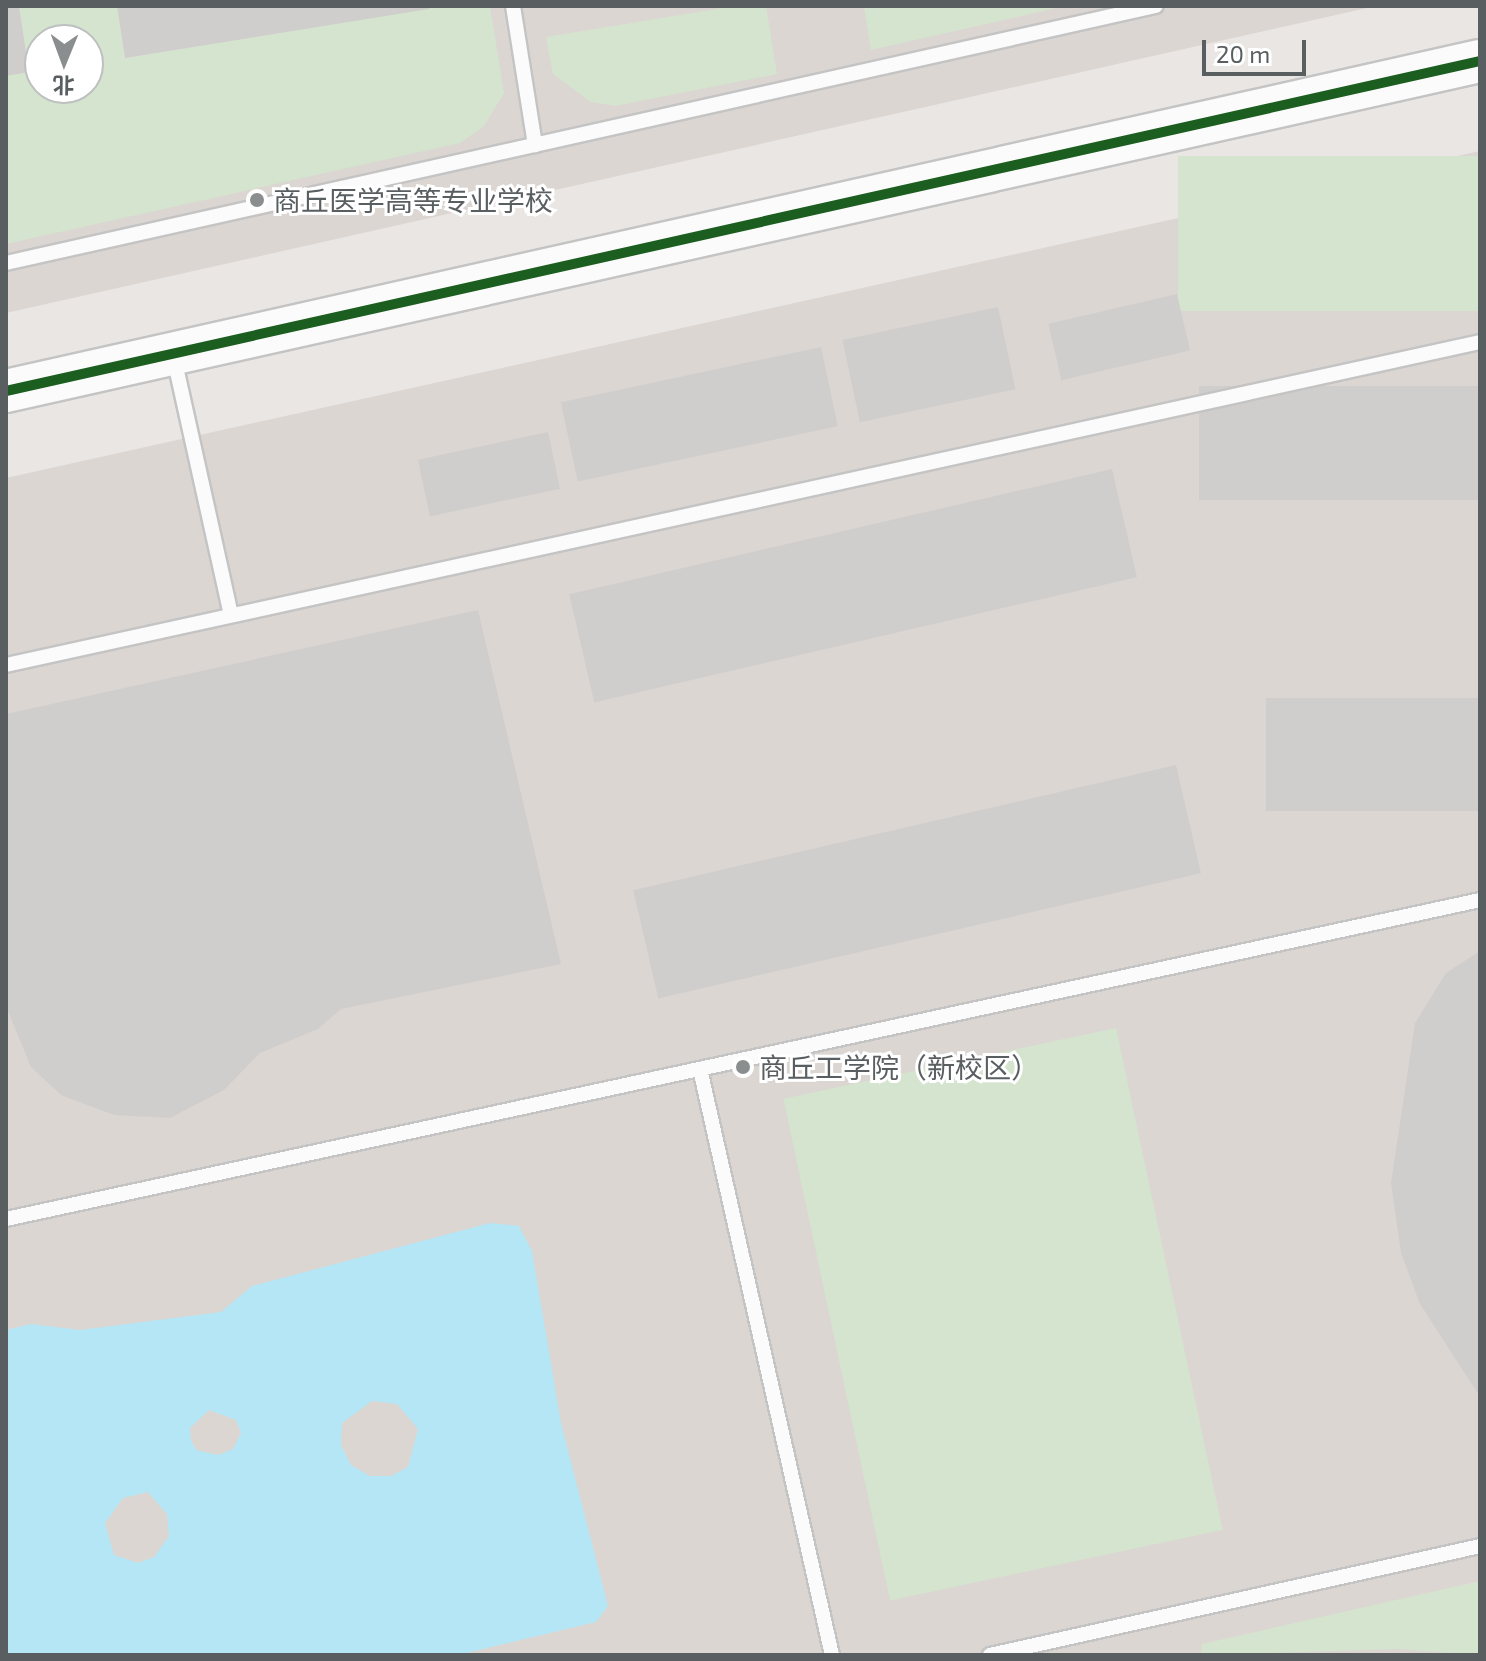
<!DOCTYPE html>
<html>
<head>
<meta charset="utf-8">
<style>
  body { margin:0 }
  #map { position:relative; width:1486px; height:1661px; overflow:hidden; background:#e9e6e3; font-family:"Exo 2","Noto Sans SC",sans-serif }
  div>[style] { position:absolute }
  .education>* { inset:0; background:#dbd6d2 }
  .green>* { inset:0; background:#d5e4ce; transform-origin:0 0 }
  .water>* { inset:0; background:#b5e6f5 }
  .building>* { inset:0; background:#d0cecd; transform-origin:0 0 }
  .roads { filter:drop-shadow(2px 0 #c4c4c4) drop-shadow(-2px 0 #c4c4c4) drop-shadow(0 2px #c4c4c4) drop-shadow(0 -2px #c4c4c4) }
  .lane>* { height:14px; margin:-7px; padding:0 7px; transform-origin:7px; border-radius:7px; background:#fcfbfb }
  .secondary>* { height:42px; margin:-21px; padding:0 21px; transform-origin:21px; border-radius:21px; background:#fcfbfb }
  .cycleway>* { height:10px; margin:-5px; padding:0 5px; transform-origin:5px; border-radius:5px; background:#1b5e20 }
  .dots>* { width:22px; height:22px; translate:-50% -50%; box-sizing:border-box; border:4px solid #fff; border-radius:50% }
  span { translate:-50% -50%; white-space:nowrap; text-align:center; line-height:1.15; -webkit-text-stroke:6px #fff; paint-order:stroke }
  .poi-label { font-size:28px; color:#595e61 }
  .left { translate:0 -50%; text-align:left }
  .frame { position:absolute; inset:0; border:8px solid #595e61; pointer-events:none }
  .north { position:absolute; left:24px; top:24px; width:80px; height:80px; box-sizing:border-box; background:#fff; border:2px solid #bdbfc0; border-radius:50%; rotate:181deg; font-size:22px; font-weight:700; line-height:32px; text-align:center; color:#595e61 }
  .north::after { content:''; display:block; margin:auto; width:28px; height:36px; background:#8b8e8e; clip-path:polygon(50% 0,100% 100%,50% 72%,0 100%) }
  .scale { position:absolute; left:1202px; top:40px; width:104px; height:36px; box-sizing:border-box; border:4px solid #595e61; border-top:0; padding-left:10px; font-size:24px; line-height:28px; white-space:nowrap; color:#595e61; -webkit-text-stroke:6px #fff; paint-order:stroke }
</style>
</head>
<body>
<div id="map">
  <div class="education">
    <div style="clip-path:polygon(evenodd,6px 6px,1376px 6px,6px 313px,6px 6px,40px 40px,88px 40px,88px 88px,40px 88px,40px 40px)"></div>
    <div style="clip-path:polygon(1480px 151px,1480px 1655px,6px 1655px,6px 478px)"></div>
  </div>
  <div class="green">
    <div style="clip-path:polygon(evenodd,6px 6px,490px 6px,504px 93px,484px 126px,460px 143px,6px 244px,6px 6px,40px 40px,88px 40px,88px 88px,40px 88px,40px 40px)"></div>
    <div style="clip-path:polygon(735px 6px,766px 6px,777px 74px,615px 106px,591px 102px,553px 74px,546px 37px)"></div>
    <div style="clip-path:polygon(864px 6px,1065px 6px,871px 50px)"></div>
    <div style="left:1480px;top:156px;width:155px;height:302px;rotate:90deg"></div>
    <div style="left:1116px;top:1028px;width:513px;height:340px;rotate:78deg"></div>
    <div style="clip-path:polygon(1480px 1581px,1480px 1655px,1398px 1649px,1201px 1655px,1202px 1644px)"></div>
  </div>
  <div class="water">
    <div style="clip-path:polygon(evenodd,490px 1223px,519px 1226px,532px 1251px,561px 1423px,608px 1606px,596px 1622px,458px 1655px,6px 1655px,6px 1330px,31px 1324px,80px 1330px,221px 1312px,252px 1286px,490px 1223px,372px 1401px,397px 1404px,418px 1429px,408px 1467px,391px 1476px,370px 1476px,351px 1465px,341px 1445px,342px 1423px,372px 1401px,490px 1223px,209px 1410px,236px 1420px,241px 1433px,233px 1449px,218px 1455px,196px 1450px,191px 1440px,190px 1428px,209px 1410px,490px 1223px,148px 1492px,167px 1514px,169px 1536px,154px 1557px,138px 1563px,114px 1555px,105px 1523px,123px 1498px,148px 1492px)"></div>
  </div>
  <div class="building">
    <div style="clip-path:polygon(6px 6px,19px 6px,29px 72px,6px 76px)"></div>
    <div style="clip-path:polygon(117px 6px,429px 6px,429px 9px,125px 58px)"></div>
    <div style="left:1177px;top:294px;width:58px;height:132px;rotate:77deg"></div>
    <div style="left:998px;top:307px;width:84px;height:159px;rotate:78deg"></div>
    <div style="left:821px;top:347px;width:81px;height:266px;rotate:78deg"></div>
    <div style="left:1480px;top:386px;width:114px;height:281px;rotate:90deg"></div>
    <div style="left:548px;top:432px;width:58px;height:133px;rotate:78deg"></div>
    <div style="left:1112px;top:469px;width:111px;height:557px;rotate:77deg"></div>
    <div style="clip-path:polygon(478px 610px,561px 964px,341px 1009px,318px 1029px,260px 1053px,224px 1090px,170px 1118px,114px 1115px,61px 1095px,31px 1067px,7px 1009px,6px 714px)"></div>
    <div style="left:1480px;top:698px;width:113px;height:214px;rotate:90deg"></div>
    <div style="left:1176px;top:765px;width:111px;height:557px;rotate:77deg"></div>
    <div style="clip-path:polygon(1480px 951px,1480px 1397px,1420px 1304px,1401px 1253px,1391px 1183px,1415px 1023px,1446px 973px)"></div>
  </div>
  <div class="roads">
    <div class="lane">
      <div style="left:513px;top:6px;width:141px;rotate:81deg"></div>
      <div style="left:6px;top:263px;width:1178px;rotate:-12.6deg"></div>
      <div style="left:174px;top:358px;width:263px;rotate:77.5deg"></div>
      <div style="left:6px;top:665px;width:1509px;rotate:-12.36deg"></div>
      <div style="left:700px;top:1069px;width:601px;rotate:77.31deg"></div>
      <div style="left:6px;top:1219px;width:1508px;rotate:-12.21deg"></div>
      <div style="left:990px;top:1655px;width:502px;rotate:-12.54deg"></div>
    </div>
    <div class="secondary">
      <div style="left:6px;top:391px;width:1510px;rotate:-12.62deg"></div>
    </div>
  </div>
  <div class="cycleway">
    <div style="left:6px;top:391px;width:1510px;rotate:-12.62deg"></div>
  </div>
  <div class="dots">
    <div style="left:257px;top:200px;background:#8b8e8e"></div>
    <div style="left:743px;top:1067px;background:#8b8e8e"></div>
  </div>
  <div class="poi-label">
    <span class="left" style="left:273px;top:200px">商丘医学高等专业学校</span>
    <span class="left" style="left:759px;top:1067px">商丘工学院（新校区）</span>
  </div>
  <div class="frame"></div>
  <div class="north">北</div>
  <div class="scale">20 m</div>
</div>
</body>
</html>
